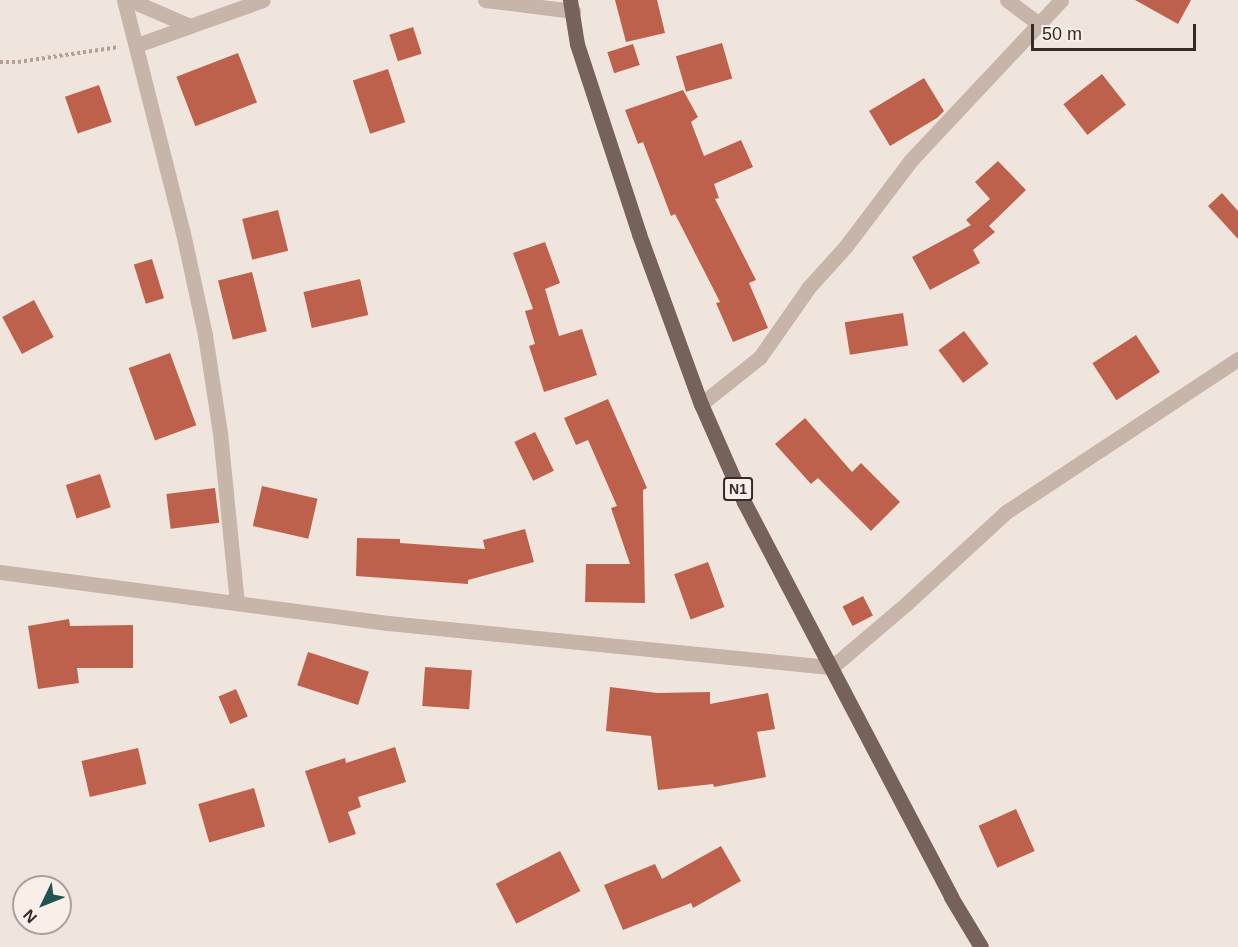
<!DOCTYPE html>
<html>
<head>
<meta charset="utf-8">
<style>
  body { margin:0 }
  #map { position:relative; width:1238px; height:947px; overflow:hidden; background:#f0e5dc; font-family:Helvetica,sans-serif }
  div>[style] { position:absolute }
  .building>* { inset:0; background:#be614c; transform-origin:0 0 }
  .path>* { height:4px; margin-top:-2px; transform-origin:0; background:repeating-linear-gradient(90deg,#b39f93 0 3px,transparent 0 6px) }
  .minor>* { height:15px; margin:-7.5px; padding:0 7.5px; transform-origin:7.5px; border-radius:7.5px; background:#c7b5a9 }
  .major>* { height:15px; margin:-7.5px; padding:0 7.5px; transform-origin:7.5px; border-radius:7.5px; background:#76625a }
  span { translate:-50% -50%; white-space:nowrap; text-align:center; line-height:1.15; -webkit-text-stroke:4.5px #f8f0e8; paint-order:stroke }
  .shield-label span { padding:2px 4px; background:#f8f0e8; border:2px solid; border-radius:4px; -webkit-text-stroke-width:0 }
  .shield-label { font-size:14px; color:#352b28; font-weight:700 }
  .north { position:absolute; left:12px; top:875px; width:60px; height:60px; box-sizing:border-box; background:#f8f0e8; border:2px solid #aaa19b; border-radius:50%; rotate:227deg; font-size:16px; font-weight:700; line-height:24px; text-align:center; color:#352b28 }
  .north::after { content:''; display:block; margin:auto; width:21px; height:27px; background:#205354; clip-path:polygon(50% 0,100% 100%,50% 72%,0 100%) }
  .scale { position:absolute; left:1031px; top:24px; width:165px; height:27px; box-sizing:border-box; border:3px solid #352b28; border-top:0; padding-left:8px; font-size:18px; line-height:21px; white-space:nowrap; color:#352b28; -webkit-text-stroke:4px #f8f0e8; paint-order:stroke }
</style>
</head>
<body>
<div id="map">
  <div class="building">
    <div style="clip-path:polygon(615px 0,657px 0,665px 33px,626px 42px)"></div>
    <div style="clip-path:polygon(1135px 0,1191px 0,1178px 24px)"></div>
    <div style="left:413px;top:27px;width:28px;height:25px;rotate:72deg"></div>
    <div style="left:722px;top:43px;width:37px;height:48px;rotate:74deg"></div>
    <div style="left:633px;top:44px;width:22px;height:27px;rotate:72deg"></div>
    <div style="left:238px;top:53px;width:53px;height:66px;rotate:69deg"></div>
    <div style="left:388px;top:69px;width:56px;height:37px;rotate:72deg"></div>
    <div style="left:1102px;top:74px;width:39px;height:49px;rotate:52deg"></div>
    <div style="clip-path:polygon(924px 78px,944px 111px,937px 118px,890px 146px,869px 111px)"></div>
    <div style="left:99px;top:85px;width:39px;height:36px;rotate:71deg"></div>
    <div style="clip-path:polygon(683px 90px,698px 117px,691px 122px,704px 156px,741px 140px,753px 167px,714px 184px,719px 198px,715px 199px,756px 280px,749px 283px,768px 328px,733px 342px,716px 303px,720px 302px,675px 214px,671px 216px,643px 142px,638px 144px,625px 110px)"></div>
    <div style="clip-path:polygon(998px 161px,1026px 190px,989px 226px,995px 232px,973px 250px,980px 263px,930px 290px,912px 257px,971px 225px,966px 220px,990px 199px,975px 182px)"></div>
    <div style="clip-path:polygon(1222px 193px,1238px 211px,1238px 239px,1208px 206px)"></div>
    <div style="left:278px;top:210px;width:42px;height:37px;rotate:76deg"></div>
    <div style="clip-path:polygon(545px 242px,560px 283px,545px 289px,559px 336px,582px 329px,597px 375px,544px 392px,529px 346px,535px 344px,525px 311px,533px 309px,513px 253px)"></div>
    <div style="left:152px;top:259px;width:41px;height:19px;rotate:73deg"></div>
    <div style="left:252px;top:272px;width:61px;height:35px;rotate:76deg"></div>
    <div style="left:360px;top:279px;width:37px;height:58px;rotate:77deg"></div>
    <div style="left:34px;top:300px;width:42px;height:36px;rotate:62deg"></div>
    <div style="left:903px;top:313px;width:33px;height:59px;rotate:81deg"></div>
    <div style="left:964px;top:331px;width:41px;height:32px;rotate:53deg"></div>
    <div style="left:1136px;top:335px;width:44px;height:52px;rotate:57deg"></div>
    <div style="left:170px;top:353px;width:77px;height:44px;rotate:70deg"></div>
    <div style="clip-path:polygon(608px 399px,647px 488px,643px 490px,645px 603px,585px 602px,586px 564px,630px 564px,611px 508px,617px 506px,588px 440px,576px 445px,564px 418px)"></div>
    <div style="clip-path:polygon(805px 418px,852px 472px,861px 463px,900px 502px,871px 531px,818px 478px,811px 484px,775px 444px)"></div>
    <div style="left:535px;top:432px;width:43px;height:23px;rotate:64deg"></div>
    <div style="left:100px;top:474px;width:35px;height:36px;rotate:72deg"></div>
    <div style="left:262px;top:486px;width:57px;height:41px;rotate:13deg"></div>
    <div style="left:215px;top:488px;width:35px;height:49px;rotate:83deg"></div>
    <div style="clip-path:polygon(525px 529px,534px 562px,468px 580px,468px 584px,356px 576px,357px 538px,400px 539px,400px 543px,485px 549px,483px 540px)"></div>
    <div style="left:708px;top:562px;width:48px;height:36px;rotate:70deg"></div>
    <div style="left:863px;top:596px;width:22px;height:23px;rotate:63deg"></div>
    <div style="clip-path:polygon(69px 619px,70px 626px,133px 625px,133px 668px,77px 668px,79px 683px,38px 689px,28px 626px)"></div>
    <div style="left:308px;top:652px;width:64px;height:35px;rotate:18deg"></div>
    <div style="left:425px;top:667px;width:47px;height:39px;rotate:4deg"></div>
    <div style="clip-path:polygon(610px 687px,657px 693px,710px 692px,710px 704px,768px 693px,775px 729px,757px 732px,766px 777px,714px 787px,713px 784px,658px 790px,651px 736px,606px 731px)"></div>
    <div style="left:236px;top:689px;width:30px;height:19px;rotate:67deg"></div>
    <div style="clip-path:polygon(395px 747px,406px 782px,358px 797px,361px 807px,348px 812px,356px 834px,329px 843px,305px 771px,345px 758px,346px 763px)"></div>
    <div style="left:138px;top:748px;width:37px;height:58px;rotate:77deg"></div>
    <div style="left:254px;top:788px;width:40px;height:58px;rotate:74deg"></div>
    <div style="left:1016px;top:809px;width:46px;height:41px;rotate:66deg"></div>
    <div style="clip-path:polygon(721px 846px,741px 881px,693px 908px,691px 903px,623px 930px,604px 885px,655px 864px,662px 879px)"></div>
    <div style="left:560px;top:851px;width:45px;height:72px;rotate:63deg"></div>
  </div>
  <div class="path">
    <div style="left:0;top:62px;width:18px"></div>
    <div style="left:18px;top:62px;width:102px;rotate:-8.4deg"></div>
  </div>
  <div class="minor">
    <div style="left:124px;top:0;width:240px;rotate:75.8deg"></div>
    <div style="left:183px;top:233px;width:104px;rotate:77.8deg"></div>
    <div style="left:205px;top:335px;width:99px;rotate:81.3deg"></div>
    <div style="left:220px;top:433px;width:171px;rotate:84.3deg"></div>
    <div style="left:130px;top:0;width:65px;rotate:23.4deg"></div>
    <div style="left:190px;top:26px;width:77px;rotate:-19.6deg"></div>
    <div style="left:485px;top:0;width:89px;rotate:7.1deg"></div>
    <div style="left:1007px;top:0;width:40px;rotate:37deg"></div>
    <div style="left:137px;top:45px;width:56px;rotate:-19.7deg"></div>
    <div style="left:701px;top:404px;width:75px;rotate:-38.5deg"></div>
    <div style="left:760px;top:357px;width:85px;rotate:-55deg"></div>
    <div style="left:809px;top:287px;width:55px;rotate:-47.9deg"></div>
    <div style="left:846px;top:246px;width:108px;rotate:-52.9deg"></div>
    <div style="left:911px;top:160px;width:219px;rotate:-46.8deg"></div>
    <div style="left:0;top:572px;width:391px;rotate:7.5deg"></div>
    <div style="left:388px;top:623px;width:446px;rotate:5.7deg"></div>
    <div style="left:832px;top:667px;width:97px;rotate:-40.4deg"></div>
    <div style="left:906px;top:604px;width:136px;rotate:-42.6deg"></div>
    <div style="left:1006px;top:512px;width:278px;rotate:-33.4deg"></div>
  </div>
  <div class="major">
    <div style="left:570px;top:0;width:45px;rotate:81deg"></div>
    <div style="left:577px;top:44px;width:200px;rotate:71.9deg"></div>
    <div style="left:639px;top:234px;width:181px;rotate:70deg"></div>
    <div style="left:701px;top:404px;width:107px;rotate:66.3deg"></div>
    <div style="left:744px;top:502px;width:446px;rotate:62.3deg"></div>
    <div style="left:951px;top:897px;width:58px;rotate:59deg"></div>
  </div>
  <div class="shield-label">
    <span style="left:738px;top:489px">N1</span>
  </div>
  <div class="north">N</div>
  <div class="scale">50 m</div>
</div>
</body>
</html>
